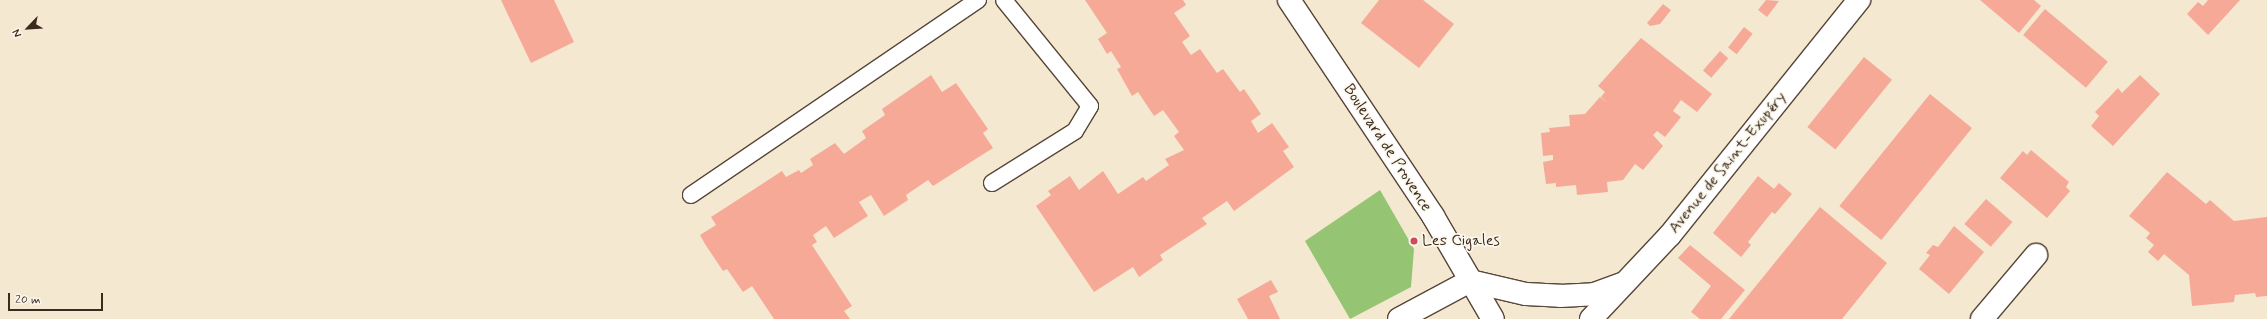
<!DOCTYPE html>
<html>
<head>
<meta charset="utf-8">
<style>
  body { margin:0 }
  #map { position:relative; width:2267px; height:319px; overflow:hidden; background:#f5e8d0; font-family:Mynerve,sans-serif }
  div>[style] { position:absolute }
  .green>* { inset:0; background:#95c473 }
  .building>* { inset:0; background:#f7a997; transform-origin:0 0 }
  .roads { filter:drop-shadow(1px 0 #574639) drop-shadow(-1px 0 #574639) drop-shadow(0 1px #574639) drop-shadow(0 -1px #574639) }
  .service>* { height:16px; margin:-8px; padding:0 8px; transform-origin:8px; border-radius:8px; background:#fff }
  .minor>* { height:22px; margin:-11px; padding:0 11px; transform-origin:11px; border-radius:11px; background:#fff }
  .dots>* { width:11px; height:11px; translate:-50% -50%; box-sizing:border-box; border:2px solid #fbf7ec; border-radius:50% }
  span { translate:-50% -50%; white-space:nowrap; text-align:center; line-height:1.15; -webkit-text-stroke:3.5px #fbf7ec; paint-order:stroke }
  .street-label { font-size:16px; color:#3b2a1e }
  .poi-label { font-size:16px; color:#3b2a1e }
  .left { translate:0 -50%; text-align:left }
  .north { position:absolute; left:8px; top:8px; width:40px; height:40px; -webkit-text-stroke:3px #fbf7ec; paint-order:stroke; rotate:245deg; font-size:11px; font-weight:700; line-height:16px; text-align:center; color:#3b2a1e }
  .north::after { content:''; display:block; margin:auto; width:14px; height:18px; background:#3b2a1e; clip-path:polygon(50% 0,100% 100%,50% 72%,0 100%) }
  .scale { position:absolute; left:8px; top:293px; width:95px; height:18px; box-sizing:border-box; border:2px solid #3b2a1e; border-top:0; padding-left:5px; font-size:12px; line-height:14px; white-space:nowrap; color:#3b2a1e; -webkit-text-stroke:3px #fbf7ec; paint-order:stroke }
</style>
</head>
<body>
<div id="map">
  <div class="green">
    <div style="clip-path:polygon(1380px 190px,1414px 249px,1411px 287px,1350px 319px,1305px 241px)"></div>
  </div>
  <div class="building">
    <div style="clip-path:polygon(501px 0,554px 0,574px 42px,531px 63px)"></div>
    <div style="clip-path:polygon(1085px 0,1183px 0,1186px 5px,1174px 13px,1190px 36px,1182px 42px,1191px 55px,1200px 49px,1217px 73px,1223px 69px,1240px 92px,1244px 89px,1261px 114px,1251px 121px,1258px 133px,1272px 123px,1289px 147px,1283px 151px,1294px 167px,1234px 211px,1227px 201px,1202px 218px,1207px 224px,1160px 255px,1163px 260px,1139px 277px,1133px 267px,1094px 292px,1036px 206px,1051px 195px,1048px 191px,1070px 176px,1079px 190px,1103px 171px,1118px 194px,1143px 177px,1146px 181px,1169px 165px,1165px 159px,1184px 150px,1174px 136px,1179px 132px,1163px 110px,1154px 116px,1138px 92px,1132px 96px,1117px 69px,1121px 67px,1111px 51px,1107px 54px,1098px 39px,1107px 33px)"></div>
    <div style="clip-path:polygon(1379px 0,1423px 0,1454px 24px,1419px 68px,1361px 23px)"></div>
    <div style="clip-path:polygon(1766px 0,1779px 1px,1767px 17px,1758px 10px)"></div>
    <div style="clip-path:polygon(1980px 0,2034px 0,2041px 6px,2019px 33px)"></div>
    <div style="clip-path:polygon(2208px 0,2240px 0,2208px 35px,2187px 14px,2198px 2px,2203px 6px)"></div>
    <div style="clip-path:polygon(1663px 4px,1671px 10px,1660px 24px,1650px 26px,1647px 23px)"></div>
    <div style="left:2045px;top:9px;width:82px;height:34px;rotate:40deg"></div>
    <div style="left:1744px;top:27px;width:11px;height:26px;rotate:38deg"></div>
    <div style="clip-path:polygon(1641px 38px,1712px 94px,1697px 112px,1681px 100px,1673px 111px,1681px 117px,1665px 137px,1657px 131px,1653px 135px,1663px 146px,1643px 170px,1635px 164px,1623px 180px,1607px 182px,1608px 192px,1577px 195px,1576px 185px,1556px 187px,1556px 183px,1546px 184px,1543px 162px,1553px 160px,1553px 155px,1543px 156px,1541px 133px,1550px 132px,1549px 128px,1570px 126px,1569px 115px,1585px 114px,1600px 97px,1608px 103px,1601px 97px,1605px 92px,1598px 86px)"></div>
    <div style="left:1720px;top:51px;width:11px;height:26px;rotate:41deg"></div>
    <div style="left:1864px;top:57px;width:36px;height:90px;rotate:39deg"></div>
    <div style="clip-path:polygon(931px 75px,942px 92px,956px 83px,988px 129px,983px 133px,993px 148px,933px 186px,928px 180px,906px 195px,908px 200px,884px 216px,871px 195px,859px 202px,868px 216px,834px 238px,826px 226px,813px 235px,817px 242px,812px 245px,852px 306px,844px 311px,850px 319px,774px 319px,752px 286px,743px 292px,727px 269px,723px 271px,705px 244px,700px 235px,716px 225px,711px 217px,782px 171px,786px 177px,799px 170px,801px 173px,813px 165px,810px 159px,835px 143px,844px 154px,866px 138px,862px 131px,885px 115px,882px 109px)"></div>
    <div style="clip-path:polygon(2140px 75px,2160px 94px,2113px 146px,2091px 126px,2099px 116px,2095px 112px,2118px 88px,2122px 93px)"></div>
    <div style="left:1930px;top:94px;width:54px;height:144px;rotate:39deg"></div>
    <div style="clip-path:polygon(2031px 150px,2069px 182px,2066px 187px,2070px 191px,2047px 218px,2000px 178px,2023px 151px,2027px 155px)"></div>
    <div style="clip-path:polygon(2167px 172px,2206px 204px,2210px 200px,2234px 221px,2267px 217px,2267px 296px,2256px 297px,2255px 293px,2235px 295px,2234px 302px,2192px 306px,2189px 275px,2164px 254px,2158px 261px,2148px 252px,2154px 245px,2146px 238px,2150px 233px,2129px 216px)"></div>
    <div style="clip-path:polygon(1758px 176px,1774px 189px,1779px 183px,1792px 194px,1775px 214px,1772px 212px,1748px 242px,1751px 245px,1741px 257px,1713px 233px)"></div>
    <div style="left:1986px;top:199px;width:35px;height:33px;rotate:41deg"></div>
    <div style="clip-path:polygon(1820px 207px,1887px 263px,1842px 319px,1729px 319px)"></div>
    <div style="clip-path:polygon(1954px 226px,1984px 252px,1949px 294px,1919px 269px,1930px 255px,1926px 253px,1933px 245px,1938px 247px)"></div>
    <div style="clip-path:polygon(1690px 245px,1745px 290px,1721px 319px,1700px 319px,1691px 312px,1711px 286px,1678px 258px)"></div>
    <div style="clip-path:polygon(1271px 280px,1278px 292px,1269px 296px,1280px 319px,1248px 319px,1237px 299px)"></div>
  </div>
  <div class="roads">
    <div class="service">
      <div style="left:992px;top:183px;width:98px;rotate:-32.1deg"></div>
      <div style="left:1075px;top:131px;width:29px;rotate:-59deg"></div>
      <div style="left:1090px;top:106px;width:136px;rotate:-129.1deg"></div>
      <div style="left:691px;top:195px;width:347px;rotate:-34.2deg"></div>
    </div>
    <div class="minor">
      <div style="left:1289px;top:0;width:260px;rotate:56.3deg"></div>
      <div style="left:1433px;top:216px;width:119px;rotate:59.8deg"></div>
      <div style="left:1470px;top:281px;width:57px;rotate:13.1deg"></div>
      <div style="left:1526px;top:294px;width:34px;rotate:3deg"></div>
      <div style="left:1560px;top:296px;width:34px;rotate:-3deg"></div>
      <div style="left:1594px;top:294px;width:29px;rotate:-20deg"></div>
      <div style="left:1399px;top:319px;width:81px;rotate:-28.2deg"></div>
      <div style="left:1591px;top:319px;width:115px;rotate:-46.8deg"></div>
      <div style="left:1670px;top:235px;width:302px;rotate:-51.2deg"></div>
      <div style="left:1982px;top:319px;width:84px;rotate:-49.8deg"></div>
    </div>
  </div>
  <div class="dots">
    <div style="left:1414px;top:241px;background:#d1495b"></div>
  </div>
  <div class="street-label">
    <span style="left:1387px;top:148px;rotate:57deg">Boulevard de Provence</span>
    <span style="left:1728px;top:163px;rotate:-51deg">Avenue de Saint-Exupéry</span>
  </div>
  <div class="poi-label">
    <span class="left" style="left:1422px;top:241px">Les Cigales</span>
  </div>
  <div class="north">N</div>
  <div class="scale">20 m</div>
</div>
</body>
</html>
